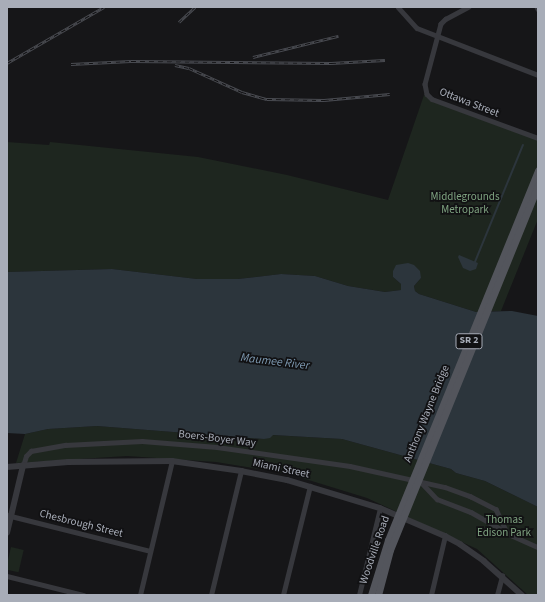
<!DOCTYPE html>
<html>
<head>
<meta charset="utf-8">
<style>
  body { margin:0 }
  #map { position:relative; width:545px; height:602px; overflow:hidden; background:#161618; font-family:"Source Sans 3",sans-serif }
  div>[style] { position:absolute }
  .green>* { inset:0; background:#1e261f; transform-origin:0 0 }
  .water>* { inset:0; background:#2c353c }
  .stream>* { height:1.5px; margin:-0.75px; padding:0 0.75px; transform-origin:0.75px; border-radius:0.75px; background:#2c353c }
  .minor>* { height:4.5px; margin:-2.25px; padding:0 2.25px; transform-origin:2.25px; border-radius:2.25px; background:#37383d }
  .tertiary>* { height:5.5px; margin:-2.75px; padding:0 2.75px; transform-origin:2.75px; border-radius:2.75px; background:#37383d }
  .rail>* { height:3px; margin-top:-1.5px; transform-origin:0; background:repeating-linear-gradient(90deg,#111113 0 4.5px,#4a4c52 0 9px); box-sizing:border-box; border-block:1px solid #4a4c52 }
  .primary-bridge>* { height:7px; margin:-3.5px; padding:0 3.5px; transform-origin:3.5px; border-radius:3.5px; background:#53555c }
  span { translate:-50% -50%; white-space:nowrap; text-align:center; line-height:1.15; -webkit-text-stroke:3.5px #111113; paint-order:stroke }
  .shield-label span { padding:1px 3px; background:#111113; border:1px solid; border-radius:3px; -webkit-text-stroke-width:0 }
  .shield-label { font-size:10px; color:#a8adb8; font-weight:700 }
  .street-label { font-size:11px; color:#a8adb8 }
  .park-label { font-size:11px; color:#7fa381 }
  .water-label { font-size:12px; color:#7f9bb3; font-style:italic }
  .frame { position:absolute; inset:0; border:8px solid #a8adb8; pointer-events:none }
</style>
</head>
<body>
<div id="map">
  <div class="green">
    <div style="clip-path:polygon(424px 95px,538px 138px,538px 219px,501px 311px,476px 312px,419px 294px,415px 291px,414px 286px,421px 278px,393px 277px,401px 284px,401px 290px,385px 292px,348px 286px,315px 276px,281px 274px,238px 279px,197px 279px,112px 269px,7px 272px,7px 142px,49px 145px,50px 142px,198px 157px,287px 175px,388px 200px)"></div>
    <div style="clip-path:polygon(97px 426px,264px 439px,272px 435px,342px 439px,451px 469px,456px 473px,485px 481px,538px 507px,538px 595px,528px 595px,477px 549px,367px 498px,289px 474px,216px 462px,127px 456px,16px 463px,25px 434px,48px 429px)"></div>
    <div style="left:11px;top:547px;width:13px;height:23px;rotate:13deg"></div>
  </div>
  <div class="water">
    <div style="clip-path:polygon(459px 255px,478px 263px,476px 269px,470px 271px,463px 268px,458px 257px)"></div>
    <div style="clip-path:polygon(408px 263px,414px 265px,420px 271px,421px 278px,414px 286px,415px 291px,419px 294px,476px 312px,512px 311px,538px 316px,538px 507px,485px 481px,456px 473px,451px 469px,342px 439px,273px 435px,270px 438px,264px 439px,97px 426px,48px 429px,25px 434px,7px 433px,7px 272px,112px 269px,197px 279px,238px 279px,281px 274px,315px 276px,348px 286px,385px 292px,401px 290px,401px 284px,393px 277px,393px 271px,396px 265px)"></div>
  </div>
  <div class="stream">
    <div style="left:475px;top:262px;width:126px;rotate:-67.7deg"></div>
  </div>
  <div class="minor">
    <div style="left:398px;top:7px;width:28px;rotate:48deg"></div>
    <div style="left:417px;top:28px;width:130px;rotate:21.2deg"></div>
    <div style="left:469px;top:7px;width:26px;rotate:152deg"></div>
    <div style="left:446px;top:19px;width:7px;rotate:135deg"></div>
    <div style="left:441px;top:24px;width:62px;rotate:104.9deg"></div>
    <div style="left:425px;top:84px;width:10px;rotate:79deg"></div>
    <div style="left:427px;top:94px;width:7px;rotate:45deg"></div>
    <div style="left:432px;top:99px;width:113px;rotate:20.2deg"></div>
    <div style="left:537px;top:7px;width:2px;rotate:63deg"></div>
    <div style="left:23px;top:466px;width:10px;rotate:-73deg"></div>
    <div style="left:26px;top:456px;width:7px;rotate:-45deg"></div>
    <div style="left:31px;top:451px;width:35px;rotate:-10deg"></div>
    <div style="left:65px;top:445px;width:77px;rotate:-3deg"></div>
    <div style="left:142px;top:441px;width:75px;rotate:4.6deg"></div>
    <div style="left:217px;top:447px;width:134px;rotate:8.1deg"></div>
    <div style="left:350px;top:466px;width:97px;rotate:12.5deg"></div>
    <div style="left:445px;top:487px;width:27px;rotate:20deg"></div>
    <div style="left:470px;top:496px;width:29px;rotate:27deg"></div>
    <div style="left:496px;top:509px;width:26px;rotate:65deg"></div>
    <div style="left:422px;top:483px;width:22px;rotate:47deg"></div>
    <div style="left:437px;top:499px;width:36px;rotate:21deg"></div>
    <div style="left:471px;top:512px;width:48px;rotate:29.7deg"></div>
    <div style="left:513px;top:536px;width:27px;rotate:24deg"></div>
    <div style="left:7px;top:515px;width:147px;rotate:14.1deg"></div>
    <div style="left:7px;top:576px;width:79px;rotate:13.9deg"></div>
    <div style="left:140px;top:595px;width:138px;rotate:-76.6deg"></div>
    <div style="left:211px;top:595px;width:128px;rotate:-76.4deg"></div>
    <div style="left:283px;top:595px;width:112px;rotate:-76.1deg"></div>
    <div style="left:359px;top:595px;width:89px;rotate:-76.4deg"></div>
    <div style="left:431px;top:595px;width:61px;rotate:-76.7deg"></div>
    <div style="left:497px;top:595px;width:20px;rotate:-75deg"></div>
  </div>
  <div class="tertiary">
    <div style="left:7px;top:467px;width:61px;rotate:-4.7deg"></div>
    <div style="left:68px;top:462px;width:104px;rotate:-0.6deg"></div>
    <div style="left:172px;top:461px;width:70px;rotate:8.2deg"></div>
    <div style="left:241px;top:471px;width:47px;rotate:11.1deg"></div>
    <div style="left:287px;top:480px;width:97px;rotate:16.8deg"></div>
    <div style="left:380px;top:508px;width:71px;rotate:23.3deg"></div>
    <div style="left:445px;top:536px;width:17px;rotate:28deg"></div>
    <div style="left:460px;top:544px;width:29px;rotate:35deg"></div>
    <div style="left:484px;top:561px;width:51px;rotate:41.8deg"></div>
    <div style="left:7px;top:533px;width:69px;rotate:-76.6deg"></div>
  </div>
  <div class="rail">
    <div style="left:179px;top:22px;width:22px;rotate:-43deg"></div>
    <div style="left:253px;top:57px;width:88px;rotate:-13.9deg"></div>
    <div style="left:7px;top:63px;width:112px;rotate:-30deg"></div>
    <div style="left:71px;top:64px;width:60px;rotate:-2.9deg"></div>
    <div style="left:131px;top:61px;width:200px;rotate:0.6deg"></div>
    <div style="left:331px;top:63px;width:54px;rotate:-3.2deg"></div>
    <div style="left:175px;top:65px;width:14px;rotate:12deg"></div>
    <div style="left:189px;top:68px;width:58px;rotate:24.4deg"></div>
    <div style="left:242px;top:92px;width:26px;rotate:16deg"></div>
    <div style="left:267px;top:99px;width:57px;rotate:1deg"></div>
    <div style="left:324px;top:100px;width:66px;rotate:-5.2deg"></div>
  </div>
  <div class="primary-bridge">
    <div style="left:371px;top:595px;width:58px;rotate:-72.8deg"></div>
    <div style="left:388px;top:540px;width:399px;rotate:-67.9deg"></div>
    <div style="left:378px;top:595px;width:47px;rotate:-75.1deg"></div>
    <div style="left:390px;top:550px;width:394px;rotate:-67.9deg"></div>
  </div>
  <div class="shield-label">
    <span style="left:469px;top:341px">SR 2</span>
  </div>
  <div class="street-label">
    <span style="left:469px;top:103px;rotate:21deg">Ottawa Street</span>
    <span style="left:427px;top:414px;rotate:-68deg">Anthony Wayne Bridge</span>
    <span style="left:217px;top:439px;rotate:7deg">Boers-Boyer Way</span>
    <span style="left:281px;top:469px;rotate:12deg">Miami Street</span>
    <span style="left:81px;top:524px;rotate:14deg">Chesbrough Street</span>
    <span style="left:375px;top:550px;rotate:-71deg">Woodville Road</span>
  </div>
  <div class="park-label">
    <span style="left:465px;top:204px">Middlegrounds<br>Metropark</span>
    <span style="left:504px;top:527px">Thomas<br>Edison Park</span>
  </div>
  <div class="water-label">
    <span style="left:275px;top:362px;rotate:7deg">Maumee River</span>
  </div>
  <div class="frame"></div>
</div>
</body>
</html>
